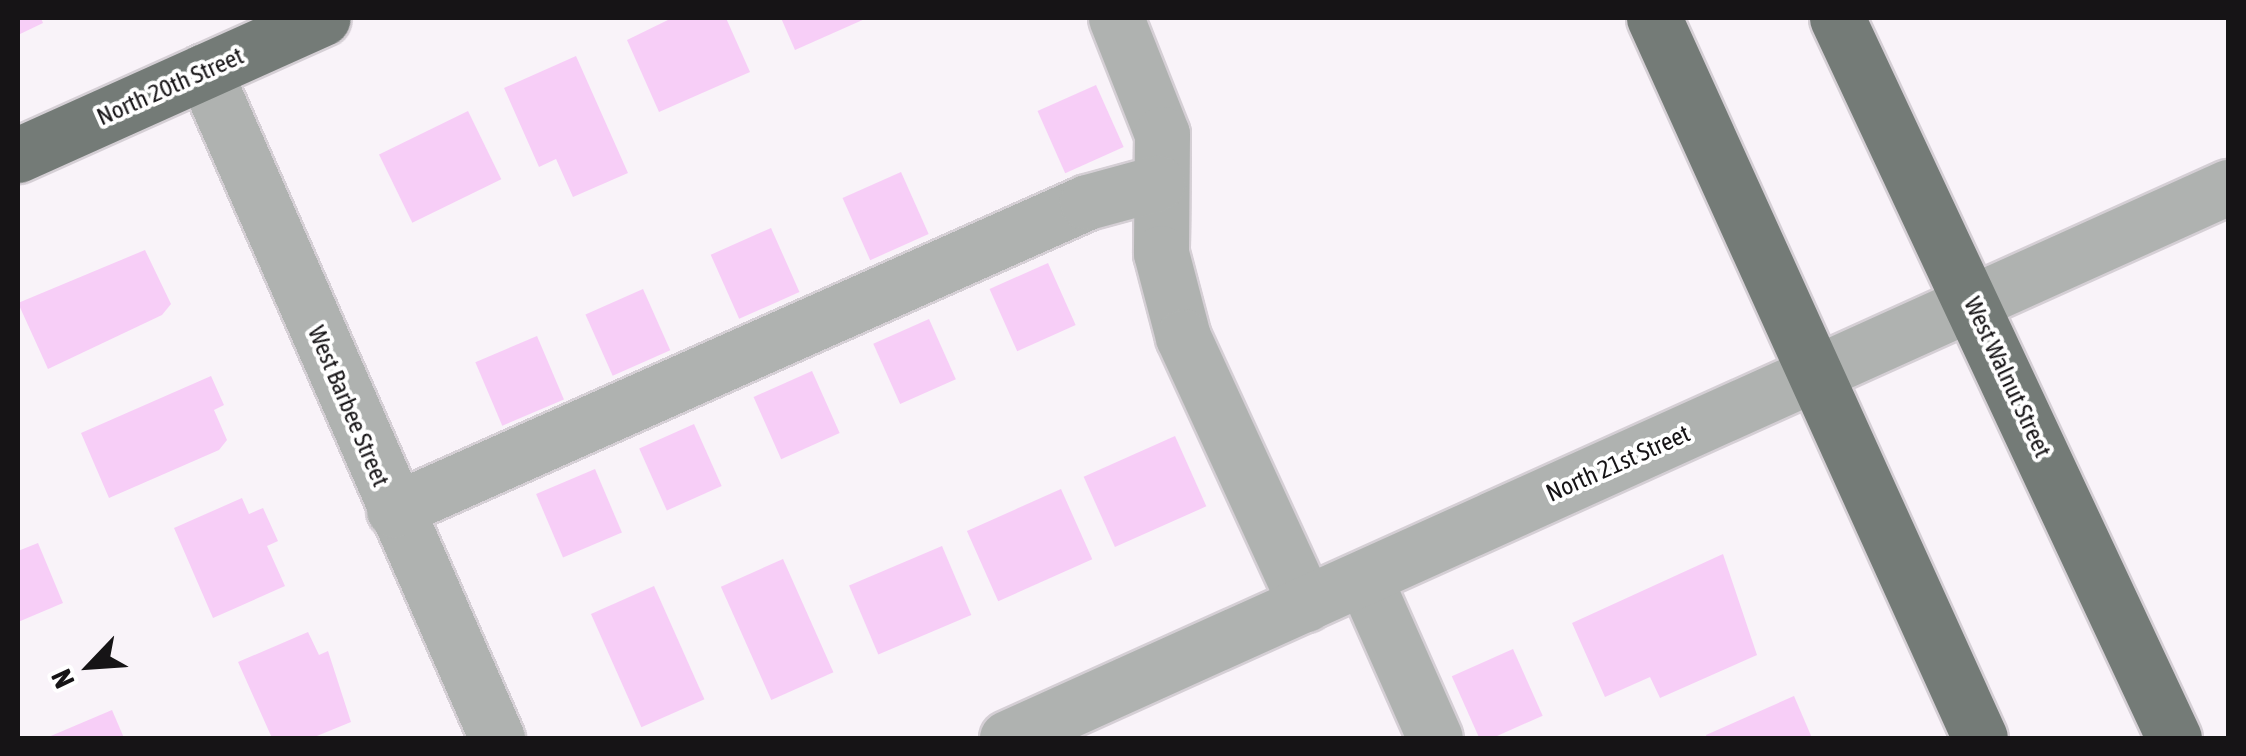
<!DOCTYPE html>
<html>
<head>
<meta charset="utf-8">
<style>
  body { margin:0 }
  #map { position:relative; width:2246px; height:756px; overflow:hidden; background:#f9f3f9; font-family:"Asap Condensed",sans-serif }
  div>[style] { position:absolute }
  .building>* { inset:0; background:#f7cef7; transform-origin:0 0 }
  .roads { filter:drop-shadow(2px 0 #d5cfd5) drop-shadow(-2px 0 #d5cfd5) drop-shadow(0 2px #d5cfd5) drop-shadow(0 -2px #d5cfd5) }
  .minor>* { height:55px; margin:-27.5px; padding:0 27.5px; transform-origin:27.5px; border-radius:27.5px; background:#afb2b0 }
  .major>* { height:55px; margin:-27.5px; padding:0 27.5px; transform-origin:27.5px; border-radius:27.5px; background:#747b77 }
  span { translate:-50% -50%; white-space:nowrap; text-align:center; line-height:1.15; -webkit-text-stroke:8px #fff; paint-order:stroke }
  .street-label { font-size:25px; color:#161416 }
  .frame { position:absolute; inset:0; border:20px solid #161416; pointer-events:none }
  .north { position:absolute; left:40px; top:616px; width:100px; height:100px; -webkit-text-stroke:8px #fff; paint-order:stroke; rotate:245deg; font-size:28px; font-weight:700; line-height:40px; text-align:center; color:#161416 }
  .north::after { content:''; display:block; margin:auto; width:35px; height:45px; background:#161416; clip-path:polygon(50% 0,100% 100%,50% 72%,0 100%) }
</style>
</head>
<body>
<div id="map">
  <div class="building">
    <div style="clip-path:polygon(18px 18px,41px 18px,43px 23px,18px 35px)"></div>
    <div style="clip-path:polygon(672px 18px,726px 18px,750px 72px,659px 112px,627px 40px)"></div>
    <div style="clip-path:polygon(781px 18px,867px 18px,795px 50px)"></div>
    <div style="clip-path:polygon(576px 56px,628px 173px,573px 197px,556px 159px,539px 167px,504px 88px)"></div>
    <div style="left:1096px;top:85px;width:68px;height:64px;rotate:66deg"></div>
    <div style="left:468px;top:111px;width:76px;height:99px;rotate:64deg"></div>
    <div style="left:901px;top:172px;width:68px;height:64px;rotate:66deg"></div>
    <div style="left:771px;top:228px;width:70px;height:66px;rotate:66deg"></div>
    <div style="clip-path:polygon(145px 250px,171px 304px,162px 315px,48px 369px,18px 303px)"></div>
    <div style="left:1048px;top:263px;width:68px;height:64px;rotate:66deg"></div>
    <div style="left:643px;top:289px;width:67px;height:63px;rotate:66deg"></div>
    <div style="left:929px;top:319px;width:66px;height:61px;rotate:66deg"></div>
    <div style="left:537px;top:336px;width:69px;height:67px;rotate:67deg"></div>
    <div style="left:812px;top:371px;width:68px;height:64px;rotate:66deg"></div>
    <div style="clip-path:polygon(211px 376px,224px 405px,214px 410px,227px 440px,219px 450px,109px 498px,81px 433px)"></div>
    <div style="left:694px;top:424px;width:68px;height:60px;rotate:66deg"></div>
    <div style="left:1175px;top:436px;width:77px;height:100px;rotate:66deg"></div>
    <div style="left:595px;top:469px;width:69px;height:64px;rotate:67deg"></div>
    <div style="left:1061px;top:489px;width:77px;height:103px;rotate:66deg"></div>
    <div style="clip-path:polygon(242px 498px,249px 514px,263px 508px,278px 541px,267px 546px,285px 586px,213px 618px,174px 528px)"></div>
    <div style="clip-path:polygon(38px 543px,63px 603px,18px 622px,18px 551px)"></div>
    <div style="left:942px;top:546px;width:75px;height:101px;rotate:67deg"></div>
    <div style="clip-path:polygon(1723px 554px,1757px 655px,1660px 698px,1650px 677px,1605px 697px,1572px 623px)"></div>
    <div style="left:783px;top:559px;width:124px;height:68px;rotate:66deg"></div>
    <div style="left:654px;top:586px;width:124px;height:69px;rotate:66deg"></div>
    <div style="clip-path:polygon(308px 632px,319px 655px,328px 651px,351px 722px,312px 738px,272px 738px,238px 662px)"></div>
    <div style="left:1513px;top:649px;width:73px;height:67px;rotate:66deg"></div>
    <div style="clip-path:polygon(1794px 696px,1812px 738px,1707px 738px,1706px 735px)"></div>
    <div style="clip-path:polygon(112px 710px,124px 738px,46px 738px)"></div>
  </div>
  <div class="roads">
    <div class="minor">
      <div style="left:1116px;top:18px;width:125px;rotate:68.4deg"></div>
      <div style="left:1162px;top:134px;width:119px;rotate:90.5deg"></div>
      <div style="left:1161px;top:253px;width:87px;rotate:75.3deg"></div>
      <div style="left:1183px;top:337px;width:294px;rotate:65.3deg"></div>
      <div style="left:204px;top:71px;width:729px;rotate:66.29deg"></div>
      <div style="left:394px;top:510px;width:758px;rotate:-23.96deg"></div>
      <div style="left:1087px;top:202px;width:73px;rotate:-15.2deg"></div>
      <div style="left:1364px;top:578px;width:175px;rotate:66.1deg"></div>
      <div style="left:1007px;top:738px;width:1340px;rotate:-24.29deg"></div>
    </div>
    <div class="major">
      <div style="left:1654px;top:18px;width:790px;rotate:65.64deg"></div>
      <div style="left:1837px;top:18px;width:795px;rotate:64.92deg"></div>
      <div style="left:18px;top:155px;width:334px;rotate:-24.2deg"></div>
    </div>
  </div>
  <div class="street-label">
    <span style="left:170px;top:86px;rotate:-24deg">North 20th Street</span>
    <span style="left:2008px;top:377px;rotate:65deg">West Walnut Street</span>
    <span style="left:349px;top:406px;rotate:67deg">West Barbee Street</span>
    <span style="left:1618px;top:463px;rotate:-24deg">North 21st Street</span>
  </div>
  <div class="frame"></div>
  <div class="north">N</div>
</div>
</body>
</html>
